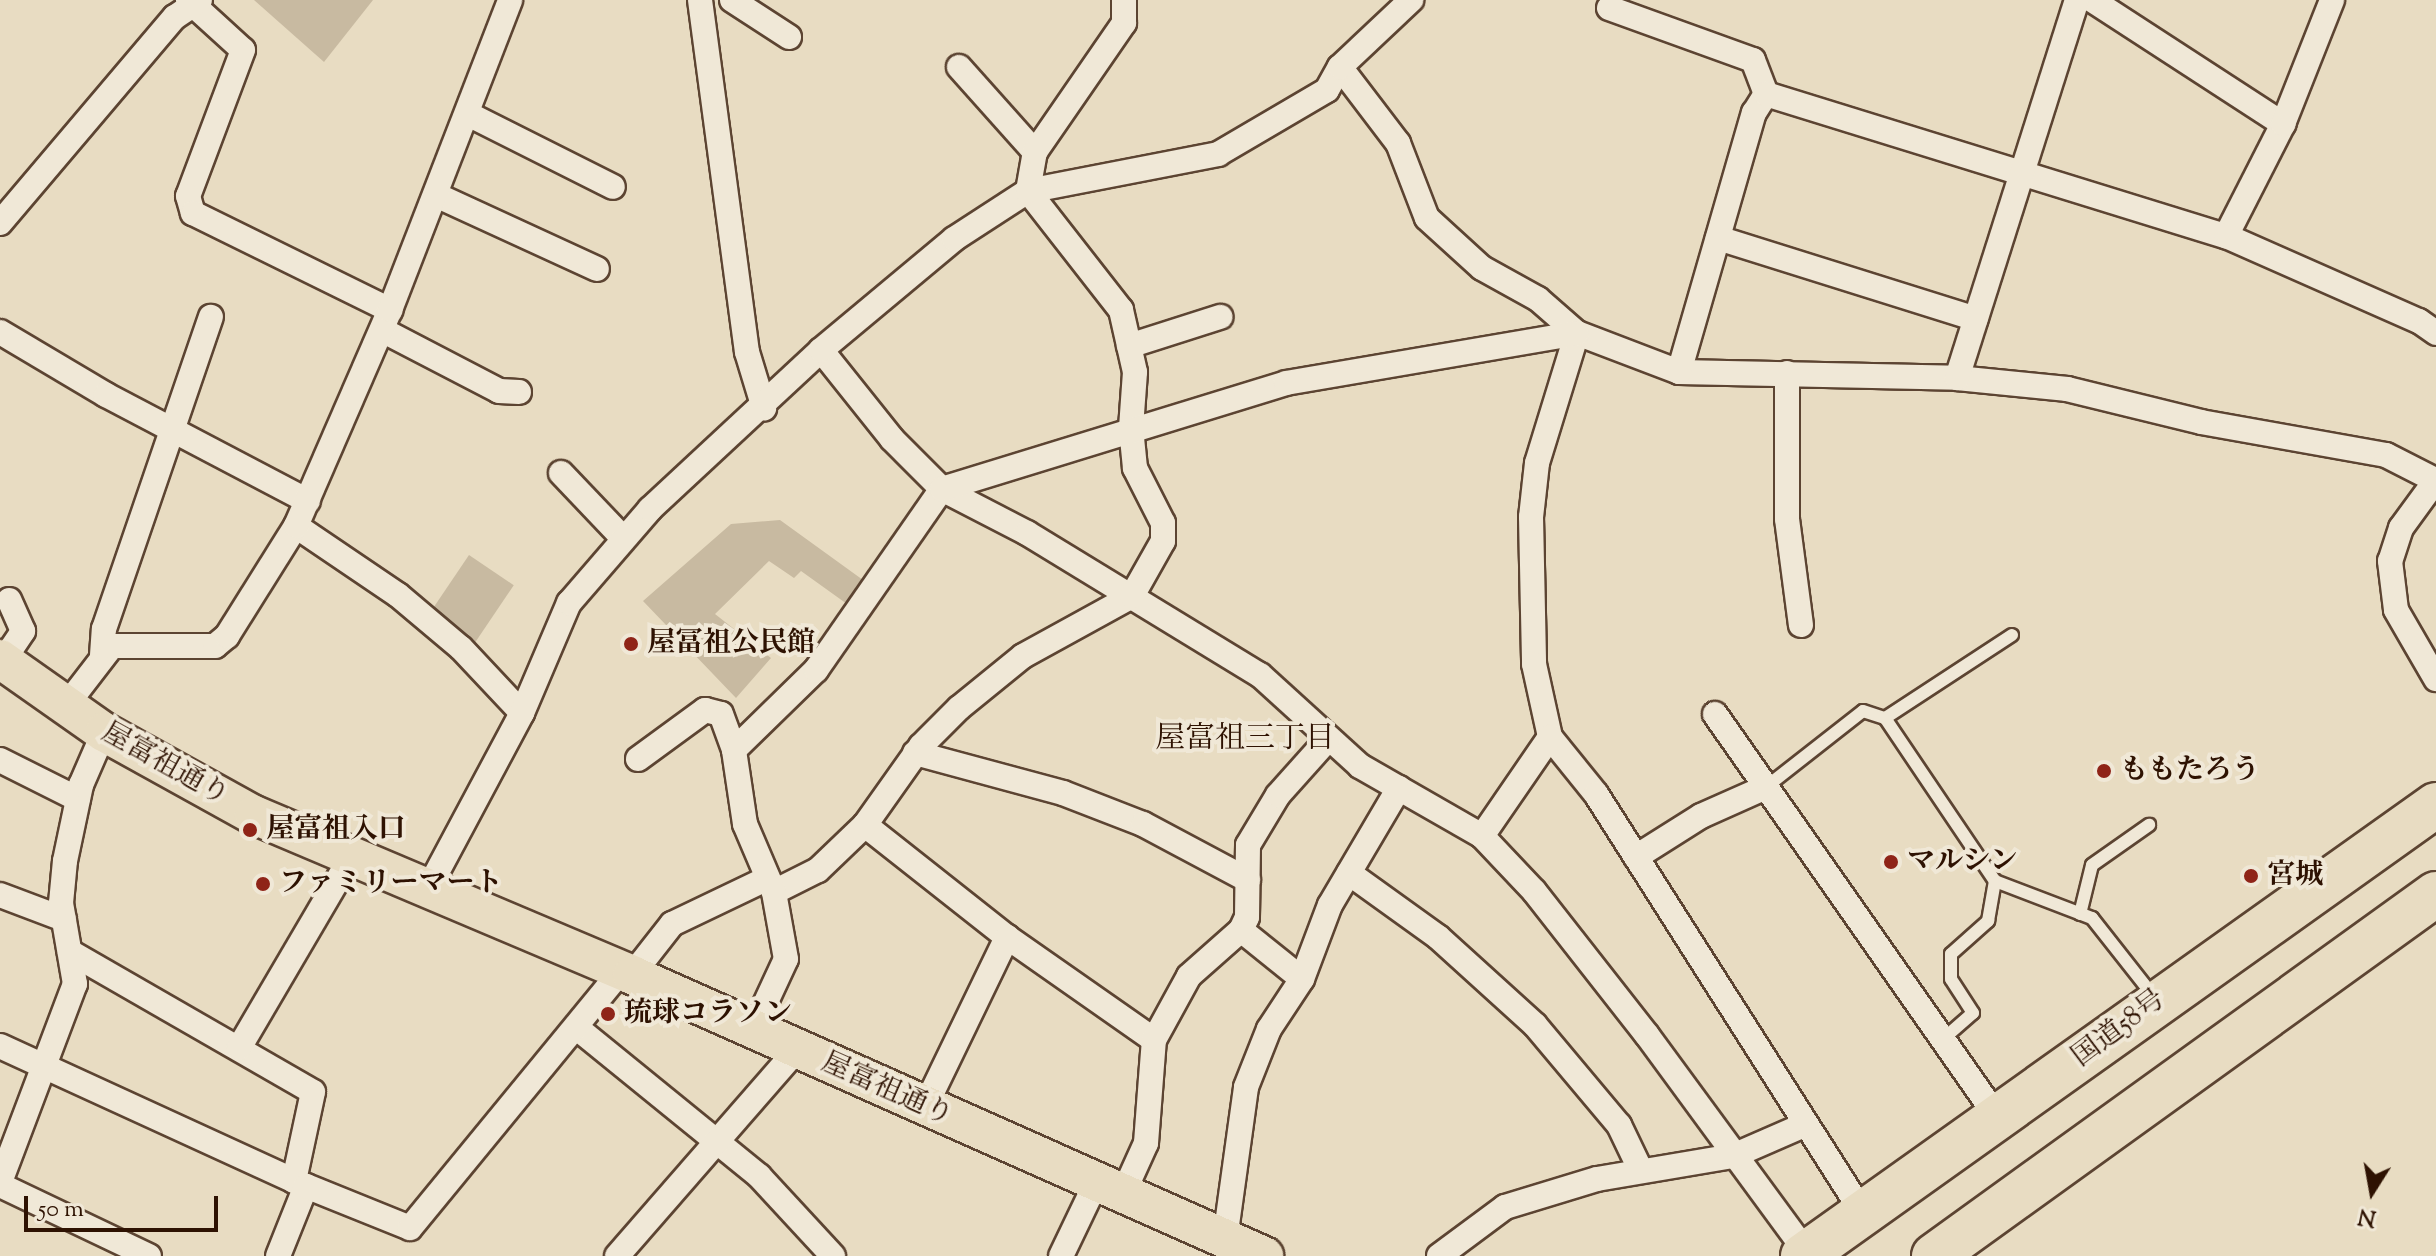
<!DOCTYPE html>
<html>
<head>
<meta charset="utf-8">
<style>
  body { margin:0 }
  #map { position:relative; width:2436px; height:1256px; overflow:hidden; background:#e8dcc2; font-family:"Sorts Mill Goudy","Noto Serif JP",serif }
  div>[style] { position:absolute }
  .green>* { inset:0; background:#c8baa1; transform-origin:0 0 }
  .roads { filter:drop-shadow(2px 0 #5c4432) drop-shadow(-2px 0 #5c4432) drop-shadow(0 2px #5c4432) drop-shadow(0 -2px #5c4432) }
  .lane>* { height:12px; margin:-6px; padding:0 6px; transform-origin:6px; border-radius:6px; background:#f0e8d7 }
  .street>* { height:24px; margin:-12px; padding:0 12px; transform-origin:12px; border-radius:12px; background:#f0e8d7 }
  .primary>* { height:38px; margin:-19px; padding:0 19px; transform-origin:19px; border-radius:19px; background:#e8dcc2 }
  .highway>* { height:44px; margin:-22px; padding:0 22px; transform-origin:22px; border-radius:22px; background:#e8dcc2 }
  .dots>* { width:22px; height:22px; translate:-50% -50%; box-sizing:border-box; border:4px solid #f0e8d7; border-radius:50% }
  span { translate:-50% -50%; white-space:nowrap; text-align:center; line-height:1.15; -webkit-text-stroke:8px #f0e8d7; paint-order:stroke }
  .poi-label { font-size:28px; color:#2e1202; font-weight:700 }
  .left { translate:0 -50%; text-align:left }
  .street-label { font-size:28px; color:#2e1202 }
  .neighbourhood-label { font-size:30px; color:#2e1202 }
  .north { position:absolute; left:2332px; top:1152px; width:80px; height:80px; -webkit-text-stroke:6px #f0e8d7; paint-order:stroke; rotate:191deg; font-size:22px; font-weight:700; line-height:32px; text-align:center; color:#2e1202 }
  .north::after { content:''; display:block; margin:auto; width:28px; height:36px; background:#2e1202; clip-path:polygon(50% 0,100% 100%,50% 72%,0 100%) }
  .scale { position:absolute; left:24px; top:1196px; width:194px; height:36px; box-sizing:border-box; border:4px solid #2e1202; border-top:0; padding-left:10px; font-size:24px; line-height:28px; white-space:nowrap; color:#2e1202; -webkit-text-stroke:6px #f0e8d7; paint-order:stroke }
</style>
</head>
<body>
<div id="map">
  <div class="green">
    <div style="clip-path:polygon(254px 0,373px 0,324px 62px)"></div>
    <div style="clip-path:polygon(780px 520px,863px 580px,847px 604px,801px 571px,794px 578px,769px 561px,715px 614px,771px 658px,736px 698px,643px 601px,731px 524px)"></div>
    <div style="left:469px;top:555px;width:54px;height:71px;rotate:34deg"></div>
  </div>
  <div class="roads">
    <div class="lane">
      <div style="left:2012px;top:635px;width:152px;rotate:146.8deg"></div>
      <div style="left:1885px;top:718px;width:197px;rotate:56deg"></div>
      <div style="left:1995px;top:881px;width:104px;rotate:20.9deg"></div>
      <div style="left:2092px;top:918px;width:102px;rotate:51.8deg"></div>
      <div style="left:1766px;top:787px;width:123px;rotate:-38.1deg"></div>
      <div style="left:1863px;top:711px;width:23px;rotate:18deg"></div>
      <div style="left:2080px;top:914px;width:50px;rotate:-76.2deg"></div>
      <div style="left:2092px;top:865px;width:70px;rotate:-35.1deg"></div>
      <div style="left:1942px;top:1040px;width:41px;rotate:-41.1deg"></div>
      <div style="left:1973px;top:1013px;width:40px;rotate:-122.9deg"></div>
      <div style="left:1951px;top:979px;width:25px;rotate:-90deg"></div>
      <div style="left:1951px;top:954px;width:50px;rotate:-41.7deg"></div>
      <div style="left:1988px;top:921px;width:41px;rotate:-80.1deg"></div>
    </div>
    <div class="street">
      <div style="left:188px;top:0;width:74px;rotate:42.3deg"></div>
      <div style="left:243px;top:50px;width:156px;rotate:110.6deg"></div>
      <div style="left:188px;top:196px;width:18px;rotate:74deg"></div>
      <div style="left:193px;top:213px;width:220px;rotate:26.2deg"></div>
      <div style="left:700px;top:0;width:355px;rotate:82.4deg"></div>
      <div style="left:747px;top:352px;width:59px;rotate:73.1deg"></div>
      <div style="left:732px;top:0;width:68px;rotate:33deg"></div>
      <div style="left:2092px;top:0;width:228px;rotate:33deg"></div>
      <div style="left:1609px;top:8px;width:153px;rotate:19.9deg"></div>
      <div style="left:1753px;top:60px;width:36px;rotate:69deg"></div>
      <div style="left:959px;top:67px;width:114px;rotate:48.2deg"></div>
      <div style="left:1340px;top:67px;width:96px;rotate:52.7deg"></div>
      <div style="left:1398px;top:143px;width:80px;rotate:68.9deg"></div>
      <div style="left:1427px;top:218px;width:74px;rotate:42.3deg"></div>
      <div style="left:1482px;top:268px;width:64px;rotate:29deg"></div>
      <div style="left:1538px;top:299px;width:52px;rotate:41.1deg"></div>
      <div style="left:1577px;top:333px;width:109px;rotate:20.9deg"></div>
      <div style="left:1679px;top:372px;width:278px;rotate:1.2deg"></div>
      <div style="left:1957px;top:378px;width:111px;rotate:5.7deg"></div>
      <div style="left:2067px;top:389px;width:138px;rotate:13.8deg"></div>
      <div style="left:2201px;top:422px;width:188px;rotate:10.1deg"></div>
      <div style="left:2386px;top:455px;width:55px;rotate:27deg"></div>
      <div style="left:468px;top:114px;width:162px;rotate:26.7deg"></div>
      <div style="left:436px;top:195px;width:177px;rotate:24.7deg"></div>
      <div style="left:0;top:223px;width:270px;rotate:-49.7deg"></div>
      <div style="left:175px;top:17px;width:30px;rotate:-34deg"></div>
      <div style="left:2226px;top:236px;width:126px;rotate:-63deg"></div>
      <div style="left:2283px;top:124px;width:133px;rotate:-68.4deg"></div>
      <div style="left:1718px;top:238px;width:270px;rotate:17.4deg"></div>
      <div style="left:382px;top:330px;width:132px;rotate:27.5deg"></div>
      <div style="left:499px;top:391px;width:20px;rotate:3deg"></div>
      <div style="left:0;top:332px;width:123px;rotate:30.7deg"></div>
      <div style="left:106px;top:395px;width:228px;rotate:27.7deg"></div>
      <div style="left:1577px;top:333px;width:136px;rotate:107.1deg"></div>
      <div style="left:1537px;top:463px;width:54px;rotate:96.3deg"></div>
      <div style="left:1531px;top:517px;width:147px;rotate:88.8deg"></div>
      <div style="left:1534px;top:664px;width:75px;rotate:77.6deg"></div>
      <div style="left:1550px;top:737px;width:73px;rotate:51.1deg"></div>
      <div style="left:1596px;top:794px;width:498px;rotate:57.5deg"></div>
      <div style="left:1129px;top:346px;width:96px;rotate:-17.7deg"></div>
      <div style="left:821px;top:350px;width:114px;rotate:51.4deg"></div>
      <div style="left:892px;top:439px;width:71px;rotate:45deg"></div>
      <div style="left:942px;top:489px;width:96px;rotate:27.4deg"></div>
      <div style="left:1027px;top:533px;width:273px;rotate:31.4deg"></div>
      <div style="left:1260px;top:675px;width:135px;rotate:42.3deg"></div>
      <div style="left:1360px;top:766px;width:141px;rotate:29.8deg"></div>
      <div style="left:1482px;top:836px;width:76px;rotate:46.6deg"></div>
      <div style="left:1534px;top:891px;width:183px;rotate:51.9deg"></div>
      <div style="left:1647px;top:1035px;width:270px;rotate:53.7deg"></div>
      <div style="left:1679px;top:372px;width:270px;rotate:-73.9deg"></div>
      <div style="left:1754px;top:113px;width:22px;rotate:-58deg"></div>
      <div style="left:1766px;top:94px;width:481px;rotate:17.2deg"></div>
      <div style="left:2226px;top:236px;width:211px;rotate:23.8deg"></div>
      <div style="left:2419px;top:321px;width:21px;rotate:35deg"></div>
      <div style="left:1787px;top:373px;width:146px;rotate:90deg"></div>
      <div style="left:1787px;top:519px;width:107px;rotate:82.5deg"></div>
      <div style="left:1957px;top:378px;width:397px;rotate:-72.4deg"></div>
      <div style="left:561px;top:473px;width:90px;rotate:46.4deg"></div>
      <div style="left:2436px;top:480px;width:59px;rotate:126.1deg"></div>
      <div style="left:2401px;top:528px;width:35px;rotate:108deg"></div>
      <div style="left:2390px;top:561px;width:49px;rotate:83deg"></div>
      <div style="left:2396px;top:610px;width:80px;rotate:59.9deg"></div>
      <div style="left:296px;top:526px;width:123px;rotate:34.1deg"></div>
      <div style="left:398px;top:595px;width:82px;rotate:40.1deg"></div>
      <div style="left:461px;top:648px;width:89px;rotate:46.8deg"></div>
      <div style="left:102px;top:655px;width:26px;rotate:-86deg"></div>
      <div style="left:104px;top:629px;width:330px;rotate:-71.1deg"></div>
      <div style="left:3px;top:661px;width:36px;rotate:-56deg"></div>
      <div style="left:23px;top:631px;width:34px;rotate:-114deg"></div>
      <div style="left:65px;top:707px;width:77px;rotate:-52.4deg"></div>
      <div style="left:112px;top:646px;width:103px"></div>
      <div style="left:215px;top:646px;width:16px;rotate:-40deg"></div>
      <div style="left:227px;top:636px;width:130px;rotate:-57.9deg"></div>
      <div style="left:296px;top:526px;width:236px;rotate:-66.5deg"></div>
      <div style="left:390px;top:310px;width:332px;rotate:-68.8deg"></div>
      <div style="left:1715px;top:714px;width:495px;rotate:55deg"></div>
      <div style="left:915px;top:753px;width:153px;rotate:15.1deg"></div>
      <div style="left:1063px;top:793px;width:86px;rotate:21.2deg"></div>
      <div style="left:1143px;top:824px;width:119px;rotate:28.1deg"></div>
      <div style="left:638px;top:759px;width:83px;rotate:-36.2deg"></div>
      <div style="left:705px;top:710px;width:16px;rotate:14deg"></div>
      <div style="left:721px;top:714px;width:38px;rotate:70deg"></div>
      <div style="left:0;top:760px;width:87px;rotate:26.6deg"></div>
      <div style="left:865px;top:825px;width:181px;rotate:38.3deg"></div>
      <div style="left:1007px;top:937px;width:179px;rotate:35deg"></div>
      <div style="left:1482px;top:836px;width:120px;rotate:-55.5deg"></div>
      <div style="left:1636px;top:857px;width:77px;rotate:-32.2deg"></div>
      <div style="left:1701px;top:816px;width:71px;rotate:-24deg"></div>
      <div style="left:1349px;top:873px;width:110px;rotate:35.7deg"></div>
      <div style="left:1438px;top:937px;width:131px;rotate:42.2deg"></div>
      <div style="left:1535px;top:1025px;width:131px;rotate:50deg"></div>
      <div style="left:1619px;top:1125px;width:51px;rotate:64.4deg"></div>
      <div style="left:428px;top:889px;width:200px;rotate:-61.9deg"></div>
      <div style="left:522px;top:713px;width:120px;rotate:-66.9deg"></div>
      <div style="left:569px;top:603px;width:124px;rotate:-49.2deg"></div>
      <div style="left:650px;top:509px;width:233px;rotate:-42.9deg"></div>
      <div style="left:821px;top:350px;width:173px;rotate:-39.8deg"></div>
      <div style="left:954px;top:239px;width:88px;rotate:-33deg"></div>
      <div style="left:1028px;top:191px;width:194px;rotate:-11deg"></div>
      <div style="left:1218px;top:154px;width:126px;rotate:-30.4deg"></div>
      <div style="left:1327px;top:90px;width:26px;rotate:-61deg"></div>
      <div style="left:1340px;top:67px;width:98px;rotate:-43.3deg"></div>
      <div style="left:774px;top:892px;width:49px;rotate:-26.6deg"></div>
      <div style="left:818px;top:870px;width:65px;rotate:-43.8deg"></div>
      <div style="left:865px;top:825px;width:97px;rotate:-54.7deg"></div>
      <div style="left:921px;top:746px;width:54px;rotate:-45deg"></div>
      <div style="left:959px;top:708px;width:82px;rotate:-39.1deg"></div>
      <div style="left:1023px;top:656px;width:124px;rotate:-28.8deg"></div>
      <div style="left:1132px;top:596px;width:63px;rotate:-60.6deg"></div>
      <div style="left:1163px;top:541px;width:18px;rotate:-90deg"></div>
      <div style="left:1163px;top:523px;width:62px;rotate:-117deg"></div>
      <div style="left:1135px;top:468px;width:40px;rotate:-95.7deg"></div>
      <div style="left:1131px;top:428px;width:56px;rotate:-85.9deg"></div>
      <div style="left:1135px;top:372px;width:64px;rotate:-102.7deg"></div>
      <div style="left:1121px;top:310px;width:151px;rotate:-128deg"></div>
      <div style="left:1028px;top:191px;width:40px;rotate:-80deg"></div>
      <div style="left:1035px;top:152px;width:157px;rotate:-55.4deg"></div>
      <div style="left:1124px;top:23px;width:23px;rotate:-90deg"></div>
      <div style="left:0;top:895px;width:68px;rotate:20.6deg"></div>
      <div style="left:1241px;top:930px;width:78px;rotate:38.8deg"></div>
      <div style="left:70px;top:952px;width:280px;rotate:29.9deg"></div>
      <div style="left:313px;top:1092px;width:91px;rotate:102.1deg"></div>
      <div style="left:632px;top:975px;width:65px;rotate:-51.9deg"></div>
      <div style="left:672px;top:924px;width:106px;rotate:-25.6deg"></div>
      <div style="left:577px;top:1028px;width:235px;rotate:39.1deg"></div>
      <div style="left:759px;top:1176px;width:109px;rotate:47.2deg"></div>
      <div style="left:753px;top:1030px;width:78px;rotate:-65.1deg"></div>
      <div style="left:786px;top:959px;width:68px;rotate:-100.2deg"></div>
      <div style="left:774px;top:892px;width:74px;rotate:-113.1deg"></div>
      <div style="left:745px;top:824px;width:75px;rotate:-98.5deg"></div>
      <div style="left:734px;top:750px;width:115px;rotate:-44.3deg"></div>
      <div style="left:816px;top:670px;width:221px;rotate:-55.2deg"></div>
      <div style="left:942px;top:489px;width:360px;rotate:-17.1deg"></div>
      <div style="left:1286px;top:383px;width:295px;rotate:-9.7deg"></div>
      <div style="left:0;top:1046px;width:337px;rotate:24.6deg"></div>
      <div style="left:306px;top:1186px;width:75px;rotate:111.8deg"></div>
      <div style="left:239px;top:1048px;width:219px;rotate:-59.6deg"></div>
      <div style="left:925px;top:1107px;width:189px;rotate:-64.2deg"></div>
      <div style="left:0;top:1182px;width:212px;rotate:-69.3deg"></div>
      <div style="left:75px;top:984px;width:82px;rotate:-99.8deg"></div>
      <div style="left:61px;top:903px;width:42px;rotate:-84.6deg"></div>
      <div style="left:65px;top:861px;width:78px;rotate:-78.1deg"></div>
      <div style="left:81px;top:785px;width:58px;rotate:-66.5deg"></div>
      <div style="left:0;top:1185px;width:165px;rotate:25.5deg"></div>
      <div style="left:306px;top:1186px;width:112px;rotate:22deg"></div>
      <div style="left:410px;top:1228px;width:333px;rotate:-50.6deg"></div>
      <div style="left:1123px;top:1194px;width:56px;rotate:-65.7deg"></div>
      <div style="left:1146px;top:1143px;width:103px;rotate:-85.6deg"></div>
      <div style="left:1154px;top:1040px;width:73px;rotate:-61.3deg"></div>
      <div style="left:1189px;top:976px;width:69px;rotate:-41.5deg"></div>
      <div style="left:1241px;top:930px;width:14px;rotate:-65deg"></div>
      <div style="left:1247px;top:917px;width:72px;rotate:-89.2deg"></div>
      <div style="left:1248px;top:845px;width:58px;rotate:-59deg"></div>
      <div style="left:1278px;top:795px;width:76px;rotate:-48.2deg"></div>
      <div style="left:1225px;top:1239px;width:153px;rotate:-82.1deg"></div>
      <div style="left:1246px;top:1087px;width:62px;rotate:-68.4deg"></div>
      <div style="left:1269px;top:1029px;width:60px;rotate:-56.6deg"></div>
      <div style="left:1302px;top:979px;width:79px;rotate:-69.3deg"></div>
      <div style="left:1330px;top:905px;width:136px;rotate:-59.5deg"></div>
      <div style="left:617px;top:1256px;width:274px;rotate:-48.9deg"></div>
      <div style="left:1061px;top:1256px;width:81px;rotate:-64.4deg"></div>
      <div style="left:1439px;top:1256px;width:82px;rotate:-36.6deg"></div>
      <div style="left:1505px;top:1207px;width:96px;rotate:-16.9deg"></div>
      <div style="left:1597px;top:1179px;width:138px;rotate:-9.6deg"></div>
      <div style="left:1733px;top:1156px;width:77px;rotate:-23.6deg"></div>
    </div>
    <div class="primary">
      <div style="left:0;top:659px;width:127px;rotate:35.1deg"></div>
      <div style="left:104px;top:732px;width:171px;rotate:29deg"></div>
      <div style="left:254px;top:815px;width:410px;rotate:22.9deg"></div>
      <div style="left:632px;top:975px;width:692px;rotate:23.97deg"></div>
    </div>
    <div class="highway">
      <div style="left:1803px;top:1256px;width:777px;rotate:-35.47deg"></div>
      <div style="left:1934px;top:1256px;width:619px;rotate:-35.8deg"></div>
    </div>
  </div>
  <div class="dots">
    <div style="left:631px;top:644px;background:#8f2418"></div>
    <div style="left:2104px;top:771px;background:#8f2418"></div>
    <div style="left:250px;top:830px;background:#8f2418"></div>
    <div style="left:1891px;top:862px;background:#8f2418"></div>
    <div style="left:2251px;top:876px;background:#8f2418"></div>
    <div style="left:263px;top:884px;background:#8f2418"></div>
    <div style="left:608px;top:1014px;background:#8f2418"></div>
  </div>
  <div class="poi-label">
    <span class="left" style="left:647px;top:644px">屋冨祖公民館</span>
    <span class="left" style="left:2120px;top:771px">ももたろう</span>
    <span class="left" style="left:266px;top:830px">屋富祖入口</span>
    <span class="left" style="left:1907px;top:862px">マルシン</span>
    <span class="left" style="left:2267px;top:876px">宮城</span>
    <span class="left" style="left:279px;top:884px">ファミリーマート</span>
    <span class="left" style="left:624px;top:1014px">琉球コラソン</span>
  </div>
  <div class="street-label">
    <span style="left:165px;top:765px;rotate:29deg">屋富祖通り</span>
    <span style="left:2119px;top:1029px;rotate:-37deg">国道58号</span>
    <span style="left:887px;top:1090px;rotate:24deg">屋富祖通り</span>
  </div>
  <div class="neighbourhood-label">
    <span style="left:1245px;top:740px">屋富祖三丁目</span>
  </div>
  <div class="north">N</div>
  <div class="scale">50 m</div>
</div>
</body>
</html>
